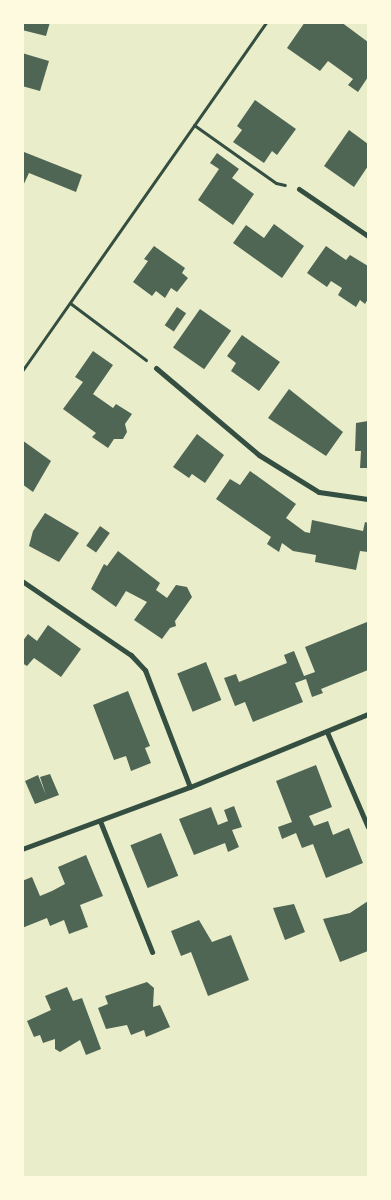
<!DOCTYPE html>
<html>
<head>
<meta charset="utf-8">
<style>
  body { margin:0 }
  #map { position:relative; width:391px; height:1200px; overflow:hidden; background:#e9edc9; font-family:"DM Sans",sans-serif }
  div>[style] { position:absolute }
  .building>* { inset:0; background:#4f6655; transform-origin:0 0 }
  .path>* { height:3px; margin:-1.5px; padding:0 1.5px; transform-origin:1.5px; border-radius:1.5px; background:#344e41 }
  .minor>* { height:5px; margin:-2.5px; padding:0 2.5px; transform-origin:2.5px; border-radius:2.5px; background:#344e41 }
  span { translate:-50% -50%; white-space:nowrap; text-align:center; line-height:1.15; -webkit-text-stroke:5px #fefae0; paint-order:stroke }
  .frame { position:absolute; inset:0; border:24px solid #fefae0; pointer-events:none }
</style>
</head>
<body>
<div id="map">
  <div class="building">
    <div style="clip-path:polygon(23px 22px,50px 22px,46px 36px,22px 30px)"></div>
    <div style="clip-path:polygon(305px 22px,341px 22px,368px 42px,368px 77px,358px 92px,348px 85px,353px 79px,328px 61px,320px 71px,287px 48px)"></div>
    <div style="clip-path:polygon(22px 53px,49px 61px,40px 91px,22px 86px)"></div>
    <div style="clip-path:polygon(255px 100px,296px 129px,277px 155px,272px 151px,264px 163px,233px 142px,242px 130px,237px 126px)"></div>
    <div style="clip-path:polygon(349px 130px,368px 144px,368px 166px,354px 187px,324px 166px)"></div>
    <div style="clip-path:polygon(24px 152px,82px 175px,76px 192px,29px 173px,22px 188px)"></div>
    <div style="clip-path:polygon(217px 153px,239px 169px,232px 178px,254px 194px,233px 225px,198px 200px,219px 169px,210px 163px)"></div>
    <div style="clip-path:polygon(274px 224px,304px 246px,282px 278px,233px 243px,246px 225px,264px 238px)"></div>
    <div style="clip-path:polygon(154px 246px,185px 268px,182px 273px,188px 278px,177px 292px,171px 288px,165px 298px,156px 291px,152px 296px,133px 282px,148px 261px,144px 259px)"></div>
    <div style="clip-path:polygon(326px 246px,346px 260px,350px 255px,368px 266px,368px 299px,365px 304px,360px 300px,356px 307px,338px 295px,342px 288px,331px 281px,327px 287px,307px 273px)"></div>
    <div style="left:177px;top:307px;width:11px;height:22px;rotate:34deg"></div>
    <div style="left:200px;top:309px;width:38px;height:47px;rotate:35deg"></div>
    <div style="clip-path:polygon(242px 335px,280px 362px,259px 391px,231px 371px,236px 363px,227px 356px)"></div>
    <div style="clip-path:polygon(93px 351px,113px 365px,93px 394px,113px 408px,116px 404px,132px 414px,125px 424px,127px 432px,123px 439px,114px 439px,108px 448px,92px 437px,96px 433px,63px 409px,83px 382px,75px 377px)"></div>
    <div style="clip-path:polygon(289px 389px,343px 432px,326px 456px,268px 418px)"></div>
    <div style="clip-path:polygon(368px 421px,368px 468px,360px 468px,361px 451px,355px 451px,356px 423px)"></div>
    <div style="clip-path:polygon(197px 434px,224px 455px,205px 483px,192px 474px,189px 478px,173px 467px)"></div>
    <div style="clip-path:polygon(22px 440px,51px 461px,33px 492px,22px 484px)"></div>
    <div style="clip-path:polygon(250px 471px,296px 504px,286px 518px,305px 532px,310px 533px,312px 520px,363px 531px,365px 522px,368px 523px,368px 552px,360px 551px,356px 570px,315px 562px,316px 555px,293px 551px,282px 543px,279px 552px,267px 544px,271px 537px,216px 499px,230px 479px,240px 485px)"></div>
    <div style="clip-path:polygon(45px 513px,79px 533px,59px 562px,29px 546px,33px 531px)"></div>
    <div style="left:100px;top:526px;width:12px;height:24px;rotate:35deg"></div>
    <div style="clip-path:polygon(118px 551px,160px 583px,156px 590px,167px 598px,176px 585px,187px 587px,192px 597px,175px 621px,176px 626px,170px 628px,162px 639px,134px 620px,147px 602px,126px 591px,116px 607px,91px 589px,104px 564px,107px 566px)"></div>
    <div style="clip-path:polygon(367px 622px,368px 670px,321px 689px,323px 693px,312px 697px,306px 679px,295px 683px,303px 702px,253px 722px,245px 702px,235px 706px,224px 678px,236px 674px,239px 682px,287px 663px,284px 655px,294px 651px,304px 676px,315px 672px,305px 647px)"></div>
    <div style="clip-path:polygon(48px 625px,81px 649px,61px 677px,34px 658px,27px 666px,22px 663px,22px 642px,28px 634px,37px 641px)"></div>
    <div style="left:206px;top:662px;width:41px;height:31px;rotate:68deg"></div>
    <div style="clip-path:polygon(128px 691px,150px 746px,145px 748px,151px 763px,131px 771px,126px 756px,114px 760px,93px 705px)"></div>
    <div style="clip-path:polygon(316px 765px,332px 807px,309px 816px,314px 826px,328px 821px,333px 835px,349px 828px,363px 863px,326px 878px,313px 844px,302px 848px,296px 833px,282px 839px,278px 827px,292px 822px,276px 781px)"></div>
    <div style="clip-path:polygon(50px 774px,59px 795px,35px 804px,25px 781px,38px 775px,46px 795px,40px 777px)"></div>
    <div style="clip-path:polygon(234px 806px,242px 827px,232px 830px,239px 847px,228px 852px,225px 843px,194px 855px,179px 819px,211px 807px,218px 825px,228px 821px,224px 810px)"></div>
    <div style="left:161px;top:833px;width:46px;height:33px;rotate:68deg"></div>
    <div style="clip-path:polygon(86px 855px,103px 896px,80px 905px,88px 927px,69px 934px,64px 920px,50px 926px,47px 918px,22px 928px,22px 881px,32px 877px,40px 896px,52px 891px,65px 884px,58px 867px)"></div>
    <div style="clip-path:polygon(368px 901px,368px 951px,340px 962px,323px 919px,350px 913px)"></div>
    <div style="clip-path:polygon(294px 904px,305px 932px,285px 940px,273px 908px)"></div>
    <div style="clip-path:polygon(199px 920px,212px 942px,231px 935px,249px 980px,208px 996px,191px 952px,181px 956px,171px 931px)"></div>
    <div style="clip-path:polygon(147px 982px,154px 988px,153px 1007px,160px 1005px,170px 1027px,146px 1037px,144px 1030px,131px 1035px,127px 1025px,106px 1029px,98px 1008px,108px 1004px,105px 996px)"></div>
    <div style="clip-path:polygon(67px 987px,73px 1001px,82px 998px,101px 1049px,86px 1055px,80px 1040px,60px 1052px,55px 1049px,55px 1039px,43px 1043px,40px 1035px,34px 1037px,27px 1021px,51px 1010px,45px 996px)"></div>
  </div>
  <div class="path">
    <div style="left:194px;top:125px;width:100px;rotate:35.3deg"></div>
    <div style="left:276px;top:183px;width:9px;rotate:13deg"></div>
    <div style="left:70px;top:303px;width:95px;rotate:36.9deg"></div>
    <div style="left:22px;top:371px;width:426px;rotate:-55deg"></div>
  </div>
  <div class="minor">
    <div style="left:299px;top:189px;width:83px;rotate:34.3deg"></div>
    <div style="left:156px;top:368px;width:135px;rotate:40.2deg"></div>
    <div style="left:259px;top:455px;width:70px;rotate:31.7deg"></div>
    <div style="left:319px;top:492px;width:49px;rotate:8.1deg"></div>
    <div style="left:22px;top:581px;width:132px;rotate:34.2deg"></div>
    <div style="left:131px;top:655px;width:21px;rotate:47deg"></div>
    <div style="left:145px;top:670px;width:125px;rotate:69deg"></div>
    <div style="left:327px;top:732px;width:103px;rotate:66.7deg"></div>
    <div style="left:100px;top:821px;width:141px;rotate:68.3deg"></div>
    <div style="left:22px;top:849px;width:179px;rotate:-20.3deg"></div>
    <div style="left:190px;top:787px;width:192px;rotate:-22.3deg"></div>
  </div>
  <div class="frame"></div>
</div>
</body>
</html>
